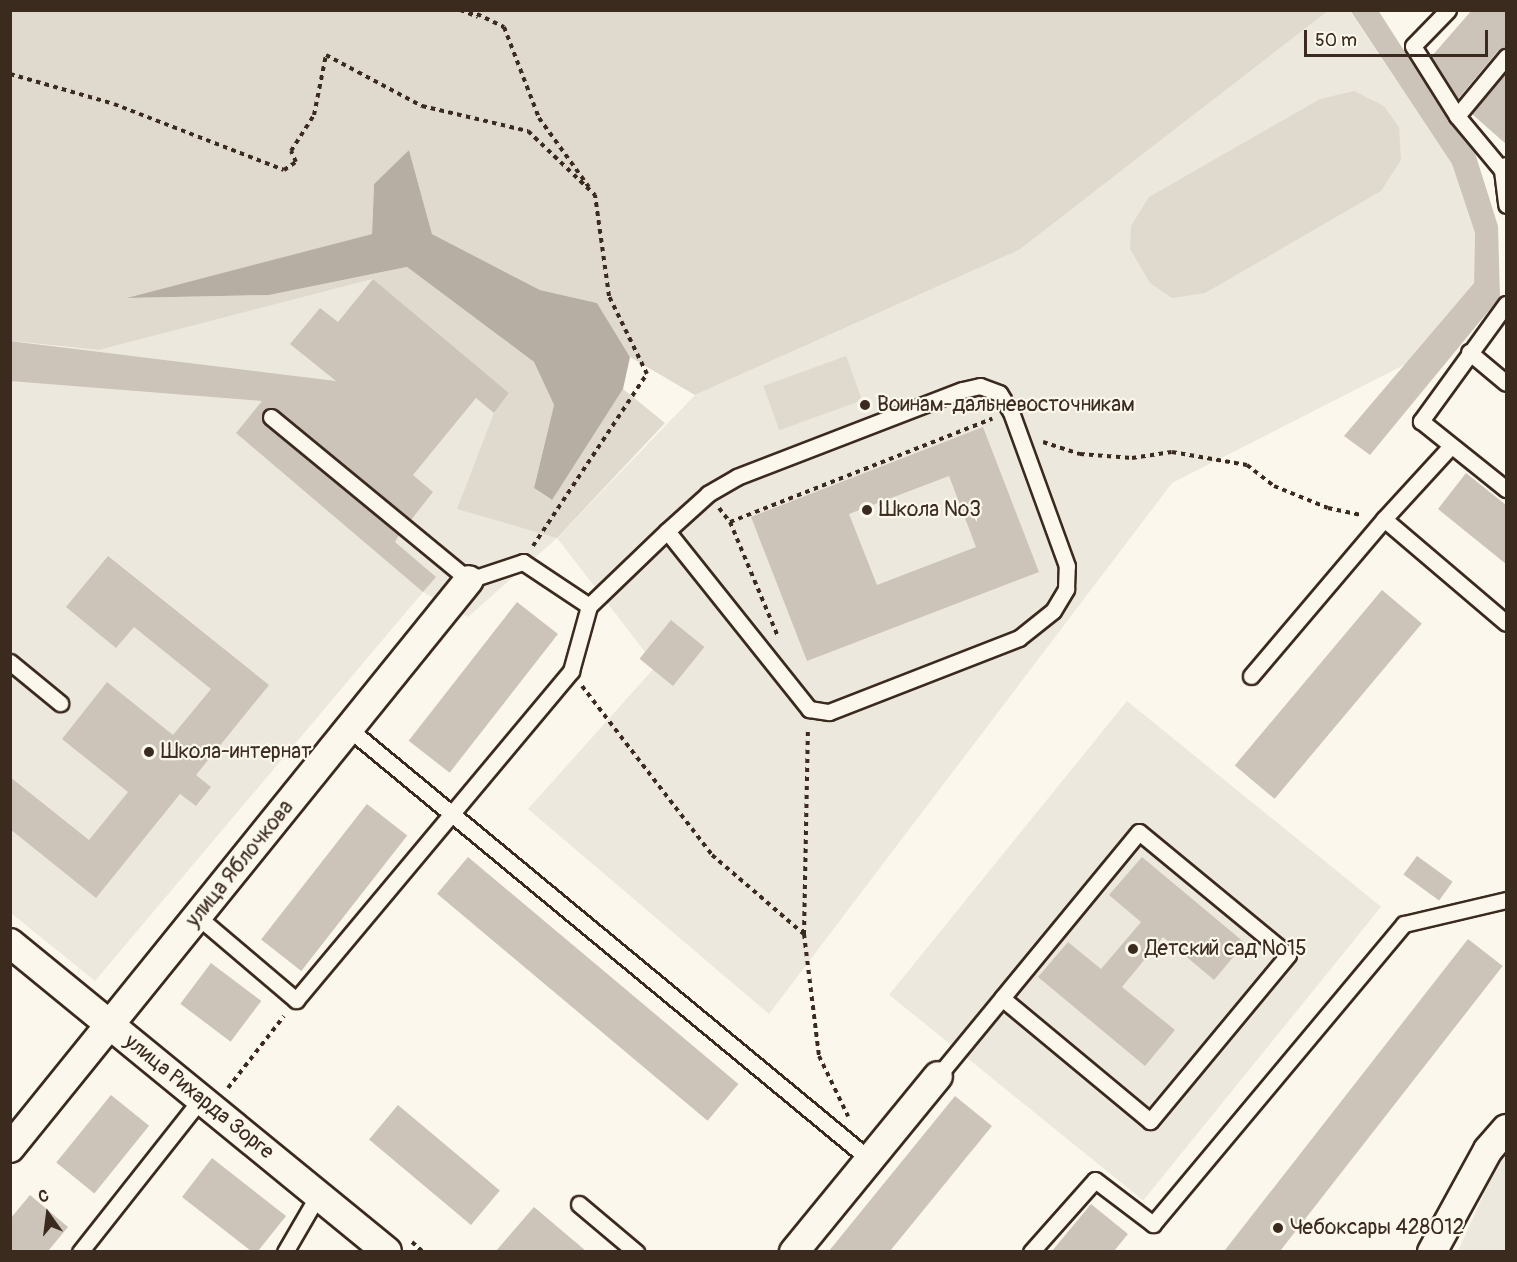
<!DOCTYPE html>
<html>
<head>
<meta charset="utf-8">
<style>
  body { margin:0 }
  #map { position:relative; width:1517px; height:1262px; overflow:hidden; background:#fbf7ec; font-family:Pangolin,sans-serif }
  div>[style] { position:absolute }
  .built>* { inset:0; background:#ede8dd; transform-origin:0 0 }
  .green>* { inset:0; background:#dfd9ce; transform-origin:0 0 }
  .water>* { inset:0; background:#b6aea2 }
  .building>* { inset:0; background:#ccc4b9; transform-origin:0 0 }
  .path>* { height:4px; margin-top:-2px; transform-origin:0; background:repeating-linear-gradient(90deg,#3b2a1e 0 4.5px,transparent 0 9px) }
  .roads { filter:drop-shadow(2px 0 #3b2a1e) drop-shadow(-2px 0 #3b2a1e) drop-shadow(0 2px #3b2a1e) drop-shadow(0 -2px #3b2a1e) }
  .service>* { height:15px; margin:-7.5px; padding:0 7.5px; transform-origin:7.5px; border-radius:7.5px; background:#fbf7ec }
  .minor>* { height:28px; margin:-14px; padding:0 14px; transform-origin:14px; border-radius:14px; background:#fbf7ec }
  .dots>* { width:16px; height:16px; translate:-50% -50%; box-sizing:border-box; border:3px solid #fbf7ec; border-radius:50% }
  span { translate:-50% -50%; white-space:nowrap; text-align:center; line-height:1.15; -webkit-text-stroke:4.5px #fbf7ec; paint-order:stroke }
  .poi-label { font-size:21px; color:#3b2a1e }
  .left { translate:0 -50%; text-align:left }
  .street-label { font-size:21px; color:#3b2a1e }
  .frame { position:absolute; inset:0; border:12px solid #3b2a1e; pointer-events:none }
  .north { position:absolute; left:18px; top:1184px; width:60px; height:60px; -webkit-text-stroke:4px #fbf7ec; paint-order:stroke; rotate:346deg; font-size:16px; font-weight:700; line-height:24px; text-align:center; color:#3b2a1e }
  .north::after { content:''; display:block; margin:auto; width:21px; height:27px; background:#3b2a1e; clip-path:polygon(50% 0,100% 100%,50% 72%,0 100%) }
  .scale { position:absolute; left:1304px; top:30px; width:184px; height:27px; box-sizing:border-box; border:3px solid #3b2a1e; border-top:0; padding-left:8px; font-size:18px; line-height:21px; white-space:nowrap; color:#3b2a1e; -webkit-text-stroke:4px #fbf7ec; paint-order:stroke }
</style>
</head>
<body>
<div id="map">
  <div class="built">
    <div style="clip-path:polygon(1328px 11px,1350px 11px,1452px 164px,1475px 233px,1474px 283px,1408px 363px,1172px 483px,769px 1014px,528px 809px,656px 666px,557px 538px,468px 617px,423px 592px,95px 981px,11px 913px,10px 342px,99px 350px,373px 279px,509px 393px,494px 413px,557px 538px,695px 395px,1019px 250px)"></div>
    <div style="left:1127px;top:701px;width:327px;height:378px;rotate:39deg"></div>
    <div style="clip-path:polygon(1506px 1151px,1506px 1251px,1458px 1251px,1499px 1160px)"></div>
  </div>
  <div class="green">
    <div style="clip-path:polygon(10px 11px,1328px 11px,1019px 250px,695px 395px,630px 357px,597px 303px,540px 290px,432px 234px,409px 150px,374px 184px,372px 234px,131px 298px,269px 295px,407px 267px,534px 362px,554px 405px,534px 488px,551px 500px,623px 389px,665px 423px,557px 538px,457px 509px,494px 413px,509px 393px,373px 279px,99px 350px,11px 341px)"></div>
    <div style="clip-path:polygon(1354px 91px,1384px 106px,1399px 127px,1401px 160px,1381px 191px,1205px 293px,1172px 298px,1150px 283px,1130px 249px,1131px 226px,1149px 197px,1320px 99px)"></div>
    <div style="left:846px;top:356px;width:47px;height:88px;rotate:70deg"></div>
  </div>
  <div class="water">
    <div style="clip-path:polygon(409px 150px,432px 234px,540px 290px,597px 303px,630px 357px,623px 389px,552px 500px,534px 488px,554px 405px,534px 362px,407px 267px,269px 295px,127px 298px,372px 234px,374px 184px)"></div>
  </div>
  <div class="building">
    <div style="clip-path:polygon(1350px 10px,1378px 10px,1449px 121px,1475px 153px,1498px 226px,1500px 297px,1370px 455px,1344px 436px,1474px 283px,1475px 233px,1452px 164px)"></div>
    <div style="clip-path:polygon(1472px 10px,1506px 10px,1506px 47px,1498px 51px,1458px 99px,1431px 57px)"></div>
    <div style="clip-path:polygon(1506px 72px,1506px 144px,1472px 114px)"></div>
    <div style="clip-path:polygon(373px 279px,509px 393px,494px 413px,476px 398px,413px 475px,433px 492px,411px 520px,277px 409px,267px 408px,262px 420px,399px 535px,395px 542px,436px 577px,423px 592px,236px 433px,262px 401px,10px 381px,10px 341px,336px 381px,290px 344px,320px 308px,338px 322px)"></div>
    <div style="clip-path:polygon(evenodd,983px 427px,1039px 572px,807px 661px,751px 517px,983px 427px,949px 476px,976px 547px,877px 585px,849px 514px,949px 476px)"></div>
    <div style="clip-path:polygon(1466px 473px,1506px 505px,1506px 564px,1438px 509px)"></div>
    <div style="clip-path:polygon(108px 556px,269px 685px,196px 775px,211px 787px,196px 806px,180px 794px,96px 898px,10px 829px,10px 777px,89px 840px,128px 792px,62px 739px,107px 682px,173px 735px,211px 689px,134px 627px,116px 648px,66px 607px)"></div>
    <div style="left:1382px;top:590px;width:52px;height:229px;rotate:40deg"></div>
    <div style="left:517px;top:602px;width:52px;height:176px;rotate:38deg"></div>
    <div style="left:671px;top:620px;width:43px;height:50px;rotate:39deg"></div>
    <div style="left:367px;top:804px;width:51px;height:172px;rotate:38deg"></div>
    <div style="left:1417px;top:856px;width:44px;height:23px;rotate:36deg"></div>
    <div style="left:468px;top:857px;width:353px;height:48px;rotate:40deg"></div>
    <div style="clip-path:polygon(1142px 857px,1245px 943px,1214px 980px,1163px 937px,1122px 987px,1175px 1030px,1145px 1066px,1038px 977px,1068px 942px,1101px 969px,1141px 922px,1109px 895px)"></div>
    <div style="left:1468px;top:939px;width:44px;height:401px;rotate:38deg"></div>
    <div style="left:211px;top:963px;width:63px;height:51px;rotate:37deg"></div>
    <div style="left:111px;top:1095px;width:49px;height:87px;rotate:39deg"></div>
    <div style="clip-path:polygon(955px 1096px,992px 1126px,890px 1251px,829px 1251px)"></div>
    <div style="left:398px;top:1105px;width:133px;height:45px;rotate:40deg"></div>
    <div style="clip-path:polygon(212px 1158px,286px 1216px,258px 1251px,251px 1251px,182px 1197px)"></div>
    <div style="clip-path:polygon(30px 1195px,68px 1227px,48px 1251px,10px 1251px,10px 1219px)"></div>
    <div style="clip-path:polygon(1091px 1204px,1128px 1234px,1114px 1251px,1052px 1251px)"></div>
    <div style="clip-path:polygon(534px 1207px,586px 1251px,496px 1251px)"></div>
  </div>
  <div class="path">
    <div style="left:460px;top:10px;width:19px;rotate:21deg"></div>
    <div style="left:469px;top:10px;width:39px;rotate:26deg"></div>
    <div style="left:504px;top:27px;width:97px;rotate:69deg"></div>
    <div style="left:539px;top:118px;width:85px;rotate:54.1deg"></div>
    <div style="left:10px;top:74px;width:108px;rotate:16.1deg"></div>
    <div style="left:114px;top:104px;width:182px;rotate:21.2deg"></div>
    <div style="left:284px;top:170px;width:14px;rotate:-34deg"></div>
    <div style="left:296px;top:162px;width:12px;rotate:-114deg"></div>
    <div style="left:291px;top:151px;width:43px;rotate:-57.4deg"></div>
    <div style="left:314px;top:115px;width:61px;rotate:-78.7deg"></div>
    <div style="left:326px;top:55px;width:109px;rotate:28deg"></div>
    <div style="left:422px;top:106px;width:109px;rotate:13.3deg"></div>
    <div style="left:528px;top:131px;width:93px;rotate:43.7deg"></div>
    <div style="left:1043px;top:442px;width:39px;rotate:18deg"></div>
    <div style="left:1080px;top:454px;width:52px;rotate:4.4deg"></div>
    <div style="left:1132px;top:458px;width:40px;rotate:-8.5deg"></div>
    <div style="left:1172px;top:452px;width:76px;rotate:9.8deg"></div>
    <div style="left:1247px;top:465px;width:34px;rotate:38deg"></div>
    <div style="left:1274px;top:486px;width:58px;rotate:22.2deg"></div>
    <div style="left:1328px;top:508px;width:35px;rotate:12deg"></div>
    <div style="left:719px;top:508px;width:18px;rotate:52deg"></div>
    <div style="left:730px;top:522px;width:282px;rotate:-21.5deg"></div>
    <div style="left:730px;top:522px;width:125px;rotate:67.3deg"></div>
    <div style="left:533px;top:546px;width:206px;rotate:-56.5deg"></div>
    <div style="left:647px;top:374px;width:87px;rotate:-116deg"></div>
    <div style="left:609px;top:296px;width:102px;rotate:-97.9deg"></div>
    <div style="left:582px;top:686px;width:213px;rotate:52.4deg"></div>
    <div style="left:712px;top:855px;width:121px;rotate:40.7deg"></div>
    <div style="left:804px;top:934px;width:123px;rotate:83deg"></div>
    <div style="left:819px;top:1056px;width:67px;rotate:64.2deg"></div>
    <div style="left:804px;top:934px;width:205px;rotate:-88.9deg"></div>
    <div style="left:228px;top:1088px;width:91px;rotate:-52.1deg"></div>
    <div style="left:412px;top:1242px;width:15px;rotate:42deg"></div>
  </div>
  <div class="roads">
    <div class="service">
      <div style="left:1448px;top:10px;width:50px;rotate:134.2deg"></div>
      <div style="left:1413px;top:46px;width:83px;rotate:57.8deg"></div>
      <div style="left:1506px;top:165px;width:6px;rotate:129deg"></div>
      <div style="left:1502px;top:170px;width:35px;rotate:83deg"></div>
      <div style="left:1502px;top:170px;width:70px;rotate:-129.8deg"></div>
      <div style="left:1457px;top:116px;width:77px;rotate:-50.3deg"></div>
      <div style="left:1506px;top:304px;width:145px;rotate:126deg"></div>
      <div style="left:1421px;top:421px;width:109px;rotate:38.7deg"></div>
      <div style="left:1469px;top:352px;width:48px;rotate:40deg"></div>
      <div style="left:271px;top:417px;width:256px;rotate:39.5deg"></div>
      <div style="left:469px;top:580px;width:57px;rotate:-18.4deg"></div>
      <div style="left:523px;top:562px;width:79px;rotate:33.7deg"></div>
      <div style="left:589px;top:606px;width:108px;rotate:-43.9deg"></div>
      <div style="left:667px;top:531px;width:228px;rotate:51.4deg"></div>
      <div style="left:809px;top:709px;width:20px;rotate:9deg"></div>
      <div style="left:829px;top:712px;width:204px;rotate:-21.3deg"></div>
      <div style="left:1019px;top:638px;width:43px;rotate:-38.5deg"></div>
      <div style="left:1053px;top:611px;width:26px;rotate:-59deg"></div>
      <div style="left:1066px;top:589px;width:23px;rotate:-88deg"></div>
      <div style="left:1067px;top:566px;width:164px;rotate:-110deg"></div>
      <div style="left:1011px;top:412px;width:22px;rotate:-122deg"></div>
      <div style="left:999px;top:393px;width:20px;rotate:-160deg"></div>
      <div style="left:980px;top:386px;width:18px;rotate:167deg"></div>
      <div style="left:962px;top:390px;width:241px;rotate:158.9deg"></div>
      <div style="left:737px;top:477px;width:34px;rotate:150deg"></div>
      <div style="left:708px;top:494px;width:55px;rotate:137.9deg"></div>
      <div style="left:1384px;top:519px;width:160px;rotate:40.4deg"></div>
      <div style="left:10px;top:662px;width:65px;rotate:39.4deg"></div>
      <div style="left:1251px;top:676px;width:206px;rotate:-49.7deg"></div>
      <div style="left:1384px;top:519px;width:99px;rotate:-47.5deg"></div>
      <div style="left:349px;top:729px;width:675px;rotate:39.59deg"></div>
      <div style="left:197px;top:916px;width:130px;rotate:40.3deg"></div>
      <div style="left:296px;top:1000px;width:429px;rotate:-50.1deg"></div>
      <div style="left:571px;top:671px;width:67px;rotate:-74.5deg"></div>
      <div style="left:938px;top:1076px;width:101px;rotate:-50.6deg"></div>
      <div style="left:1002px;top:998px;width:215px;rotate:-50.5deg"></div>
      <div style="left:1139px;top:832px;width:193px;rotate:39.5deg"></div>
      <div style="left:1288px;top:955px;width:216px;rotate:129.7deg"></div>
      <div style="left:1150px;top:1121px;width:192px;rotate:-140.3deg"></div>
      <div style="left:579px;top:1204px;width:75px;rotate:40.1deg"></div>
      <div style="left:80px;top:1252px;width:195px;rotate:-51.7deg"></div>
      <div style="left:285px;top:1252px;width:66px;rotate:-59.9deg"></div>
      <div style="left:1031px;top:1252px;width:96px;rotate:-48.4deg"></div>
      <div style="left:1095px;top:1180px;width:73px;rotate:37.2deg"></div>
      <div style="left:1153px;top:1224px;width:391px;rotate:-50.1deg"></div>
      <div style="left:1404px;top:924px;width:105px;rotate:-13.2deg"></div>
    </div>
    <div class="minor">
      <div style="left:10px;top:943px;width:487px;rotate:39.3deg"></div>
      <div style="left:10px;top:1148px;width:730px;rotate:-51.06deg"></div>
      <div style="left:794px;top:1252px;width:227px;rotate:-50.7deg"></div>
      <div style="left:1432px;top:1252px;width:116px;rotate:-61.2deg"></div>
      <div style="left:1488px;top:1150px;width:28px;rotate:-49deg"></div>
    </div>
  </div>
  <div class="dots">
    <div style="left:865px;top:405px;background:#3b2a1e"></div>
    <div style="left:867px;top:510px;background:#3b2a1e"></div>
    <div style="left:149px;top:752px;background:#3b2a1e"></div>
    <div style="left:1133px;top:949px;background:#3b2a1e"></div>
    <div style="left:1278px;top:1228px;background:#3b2a1e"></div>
  </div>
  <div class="poi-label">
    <span class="left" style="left:877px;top:405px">Воинам-дальневосточникам</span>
    <span class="left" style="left:879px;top:510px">Школа №3</span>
    <span class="left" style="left:161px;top:752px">Школа-интернат</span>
    <span class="left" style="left:1145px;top:949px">Детский сад №15</span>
    <span class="left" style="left:1290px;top:1228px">Чебоксары 428012</span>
  </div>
  <div class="street-label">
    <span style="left:240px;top:864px;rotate:-51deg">улица Яблочкова</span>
    <span style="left:199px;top:1097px;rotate:39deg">улица Рихарда Зорге</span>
  </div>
  <div class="frame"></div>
  <div class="north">С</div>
  <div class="scale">50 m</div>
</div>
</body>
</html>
